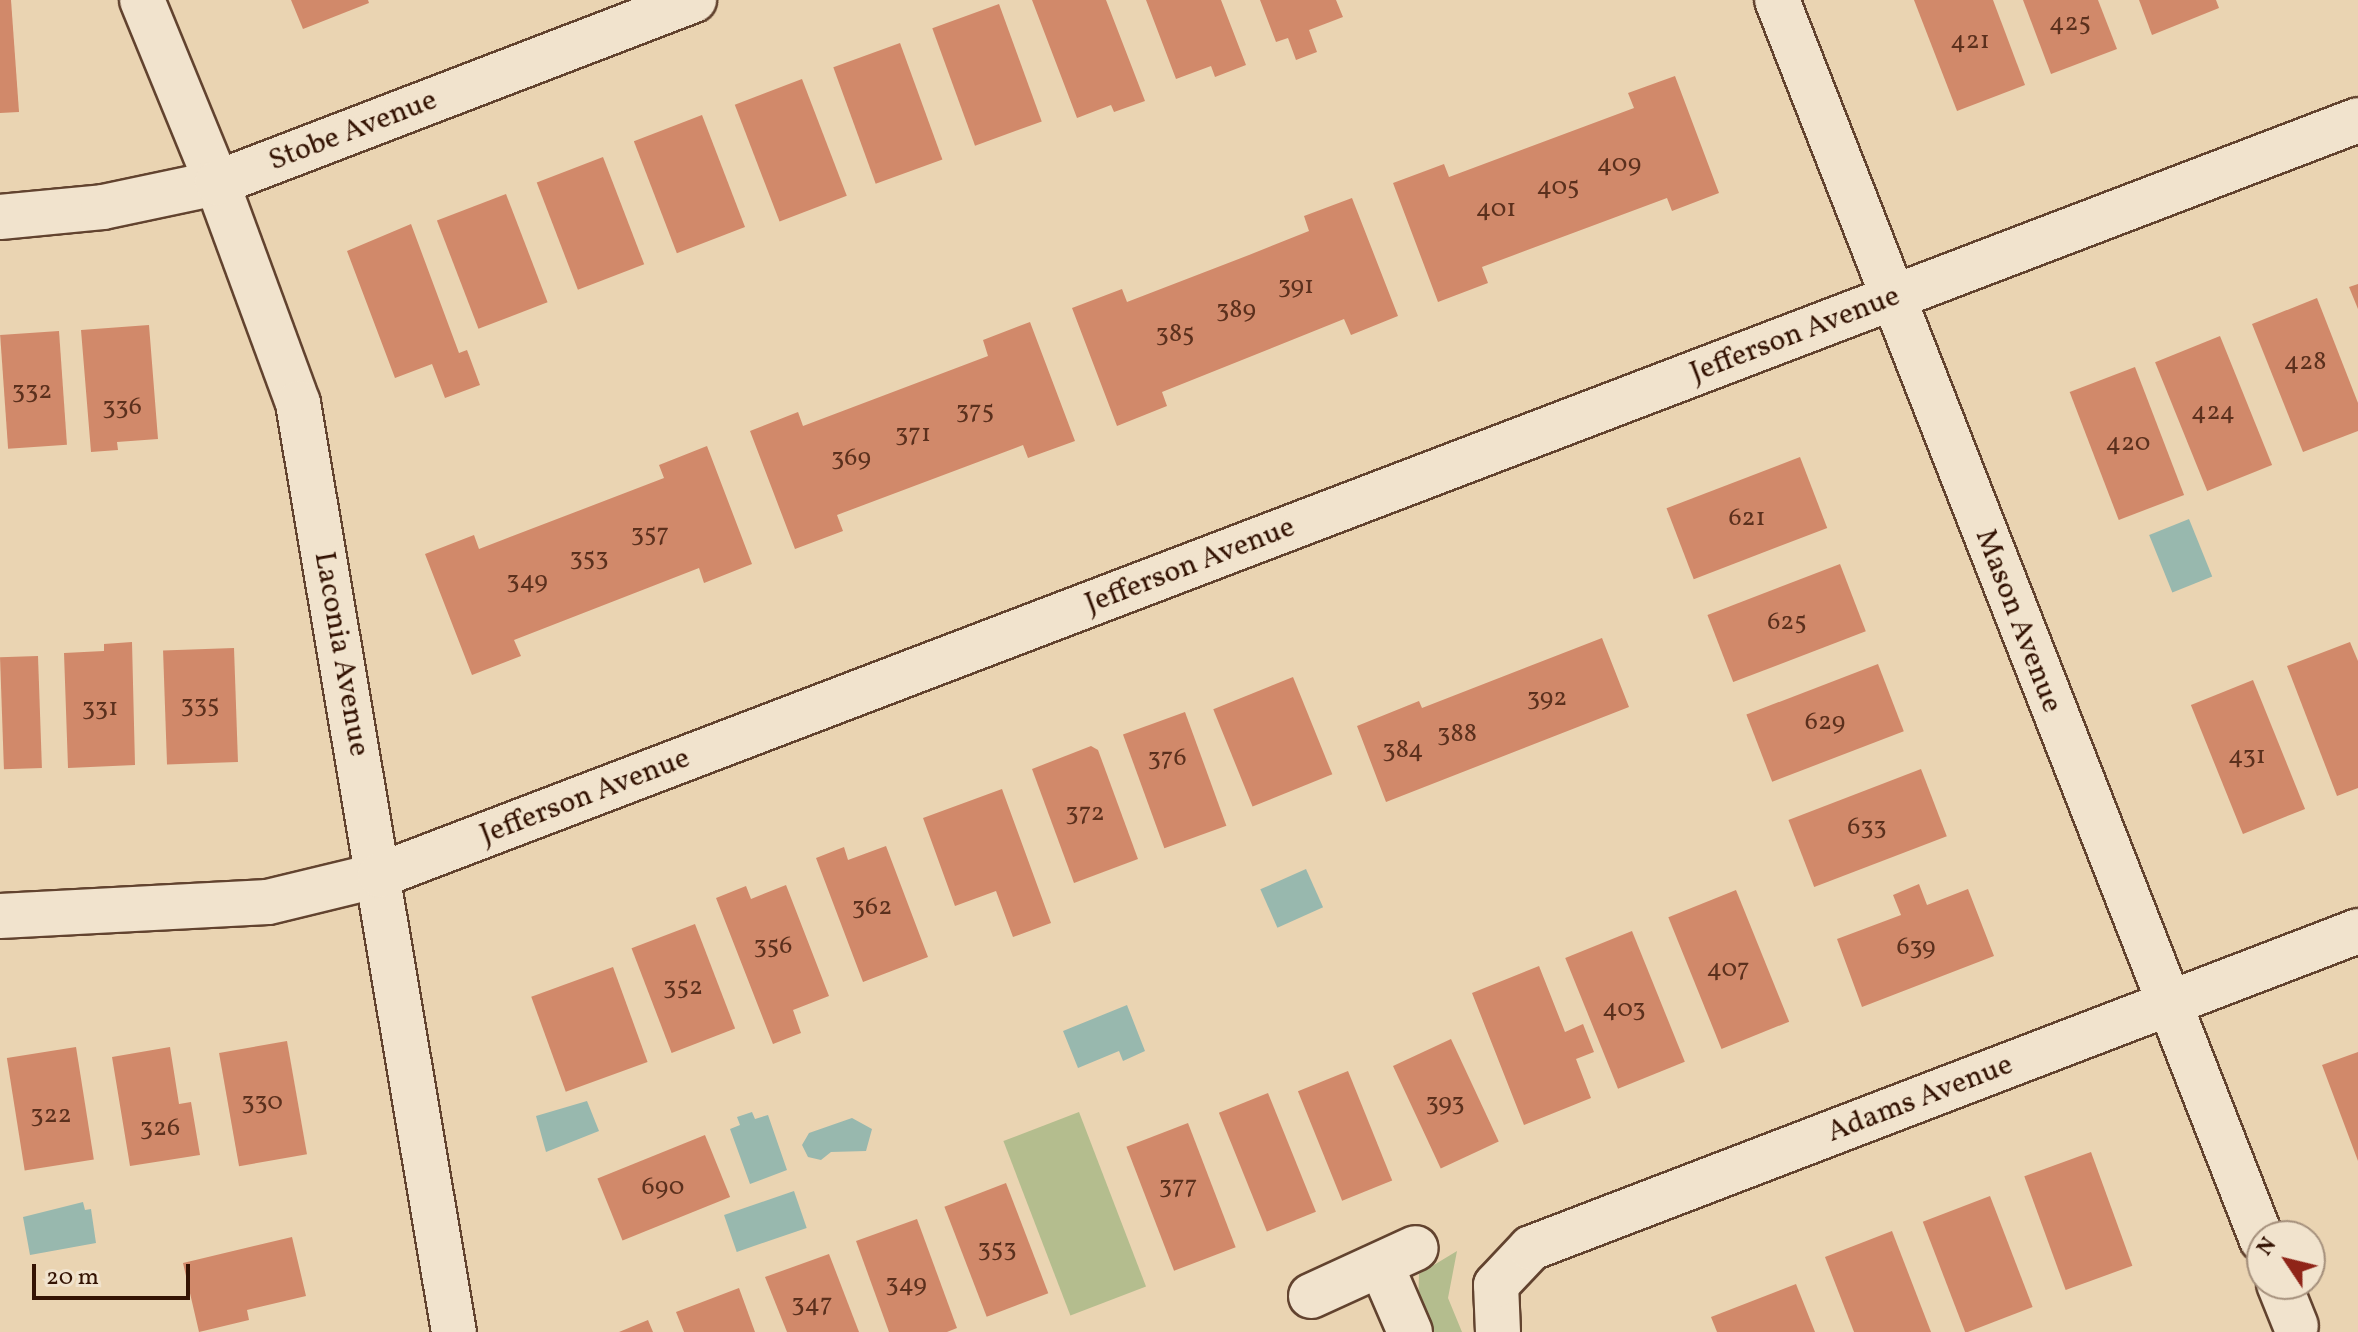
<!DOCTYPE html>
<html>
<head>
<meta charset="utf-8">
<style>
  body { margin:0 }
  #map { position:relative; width:2358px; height:1332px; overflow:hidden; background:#ead4b2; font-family:Vollkorn,serif }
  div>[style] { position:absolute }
  .green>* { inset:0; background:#b4bd8e; transform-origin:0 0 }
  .water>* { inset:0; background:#98b8ae; transform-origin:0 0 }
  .building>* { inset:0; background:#d1896a; transform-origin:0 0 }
  .roads { filter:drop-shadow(2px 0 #62432f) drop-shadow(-2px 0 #62432f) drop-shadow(0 2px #62432f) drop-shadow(0 -2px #62432f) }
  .minor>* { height:44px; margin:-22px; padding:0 22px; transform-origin:22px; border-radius:22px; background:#f1e3cd }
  span { translate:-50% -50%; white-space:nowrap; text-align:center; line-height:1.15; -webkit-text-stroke:6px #f1e3cd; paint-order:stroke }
  .number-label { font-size:26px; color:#5b301d }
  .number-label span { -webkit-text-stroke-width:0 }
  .street-label { font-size:30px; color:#341303 }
  .north { position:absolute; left:2246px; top:1220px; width:80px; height:80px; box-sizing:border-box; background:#f1e3cd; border:2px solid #a5907c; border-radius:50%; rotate:305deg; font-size:22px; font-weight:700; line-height:32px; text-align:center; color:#341303 }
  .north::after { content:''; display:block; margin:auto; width:28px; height:36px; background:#8f2418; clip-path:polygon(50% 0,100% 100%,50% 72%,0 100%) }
  .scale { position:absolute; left:32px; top:1264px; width:158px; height:36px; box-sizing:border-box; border:4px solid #341303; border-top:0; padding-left:10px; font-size:24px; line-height:28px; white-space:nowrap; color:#341303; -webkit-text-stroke:6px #f1e3cd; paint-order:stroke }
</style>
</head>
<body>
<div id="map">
  <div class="green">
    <div style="left:1079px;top:1112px;width:187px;height:81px;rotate:69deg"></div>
    <div style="clip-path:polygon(1457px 1251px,1448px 1298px,1462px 1332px,1426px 1332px,1418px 1307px,1419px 1274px)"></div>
  </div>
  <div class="water">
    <div style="left:2189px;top:519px;width:62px;height:43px;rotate:68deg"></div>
    <div style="left:1306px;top:869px;width:42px;height:50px;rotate:66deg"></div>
    <div style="clip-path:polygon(1127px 1005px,1145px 1051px,1123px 1061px,1119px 1051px,1078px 1068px,1063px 1031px)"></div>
    <div style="clip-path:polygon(587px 1101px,599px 1131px,546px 1152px,536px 1116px)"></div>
    <div style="clip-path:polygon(752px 1112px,755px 1119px,768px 1115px,787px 1170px,750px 1184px,730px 1129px,740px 1125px,737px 1117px)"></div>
    <div style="clip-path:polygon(852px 1118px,872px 1129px,866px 1151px,831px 1152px,821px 1160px,808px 1157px,802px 1145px,809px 1133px)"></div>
    <div style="left:794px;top:1191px;width:39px;height:74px;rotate:71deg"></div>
    <div style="clip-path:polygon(83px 1202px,85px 1210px,91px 1209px,96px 1243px,30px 1255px,23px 1217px)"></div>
  </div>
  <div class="building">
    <div style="clip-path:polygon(0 0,11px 0,19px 112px,0 113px)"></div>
    <div style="clip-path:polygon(291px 0,368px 0,369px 3px,303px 29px)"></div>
    <div style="clip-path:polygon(1032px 0,1106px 0,1145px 101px,1114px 112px,1111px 105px,1077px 118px)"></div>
    <div style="clip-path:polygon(1146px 0,1221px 0,1246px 65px,1215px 77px,1211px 66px,1176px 79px)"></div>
    <div style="clip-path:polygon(1260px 0,1336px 0,1343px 17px,1309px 30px,1317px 52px,1296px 60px,1288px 38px,1276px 42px)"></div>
    <div style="clip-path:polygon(1914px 0,1993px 0,2025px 85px,1957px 111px)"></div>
    <div style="clip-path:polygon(2023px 0,2098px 0,2117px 49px,2051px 74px)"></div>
    <div style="clip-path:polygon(2139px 0,2216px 0,2219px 8px,2152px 35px)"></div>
    <div style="left:999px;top:4px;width:125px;height:71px;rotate:70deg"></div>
    <div style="left:900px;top:43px;width:124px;height:71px;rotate:70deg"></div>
    <div style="clip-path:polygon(1675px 76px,1719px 193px,1672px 211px,1667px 198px,1482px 267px,1488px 283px,1438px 302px,1393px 183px,1444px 164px,1449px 177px,1634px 108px,1628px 93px)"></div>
    <div style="left:802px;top:79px;width:125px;height:72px;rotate:69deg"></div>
    <div style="left:702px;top:115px;width:120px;height:73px;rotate:69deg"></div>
    <div style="left:603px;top:157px;width:115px;height:71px;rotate:69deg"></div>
    <div style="left:506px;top:194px;width:116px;height:74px;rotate:69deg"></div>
    <div style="clip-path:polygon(1352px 198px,1398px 316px,1351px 335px,1344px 319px,1162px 392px,1167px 406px,1117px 426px,1072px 308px,1122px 289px,1127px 302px,1249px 255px,1309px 231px,1304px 216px)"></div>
    <div style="clip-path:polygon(411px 224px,459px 353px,467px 350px,480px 385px,445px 398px,432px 364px,395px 378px,347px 251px)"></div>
    <div style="clip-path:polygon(2358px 284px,2358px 309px,2349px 287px)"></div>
    <div style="clip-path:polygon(2317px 298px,2358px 403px,2358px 431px,2303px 452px,2252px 324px)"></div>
    <div style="clip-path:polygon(1030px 322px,1075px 441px,1028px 458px,1023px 445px,837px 515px,843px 531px,795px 549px,750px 431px,798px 412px,803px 426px,988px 356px,983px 340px)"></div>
    <div style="clip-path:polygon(149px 325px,158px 439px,117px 442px,118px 450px,91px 452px,81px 330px)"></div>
    <div style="left:59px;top:331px;width:114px;height:59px;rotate:86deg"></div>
    <div style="left:2220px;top:336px;width:139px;height:70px;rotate:68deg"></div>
    <div style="left:2135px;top:367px;width:137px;height:70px;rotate:69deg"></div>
    <div style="clip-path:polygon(707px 446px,752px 564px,704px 583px,699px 568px,514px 640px,521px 656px,472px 675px,425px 554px,474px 535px,479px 549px,664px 478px,659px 465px)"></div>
    <div style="left:1800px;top:457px;width:76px;height:143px;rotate:69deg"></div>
    <div style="left:1840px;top:564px;width:72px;height:142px;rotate:69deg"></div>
    <div style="clip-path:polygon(1602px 638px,1629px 707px,1386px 802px,1357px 726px,1419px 701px,1422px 708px)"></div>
    <div style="clip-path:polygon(132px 642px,135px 765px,68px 768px,64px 653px,104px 651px,104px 644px)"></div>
    <div style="clip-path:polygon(2350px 642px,2358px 661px,2358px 788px,2337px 796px,2287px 666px)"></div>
    <div style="left:234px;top:648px;width:114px;height:71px;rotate:88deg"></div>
    <div style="left:38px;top:656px;width:112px;height:38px;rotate:88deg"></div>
    <div style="left:1878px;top:664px;width:72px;height:141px;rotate:69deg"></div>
    <div style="left:1293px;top:677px;width:105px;height:86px;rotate:68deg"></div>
    <div style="left:2253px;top:680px;width:139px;height:67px;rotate:68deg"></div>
    <div style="left:1185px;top:712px;width:121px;height:66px;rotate:70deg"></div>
    <div style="clip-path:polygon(1091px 746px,1098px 750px,1138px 859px,1074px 883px,1032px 769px)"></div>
    <div style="left:1921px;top:769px;width:72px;height:142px;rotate:69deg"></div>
    <div style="clip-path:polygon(1002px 789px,1051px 923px,1013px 937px,996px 891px,955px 906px,923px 818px)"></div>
    <div style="clip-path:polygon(886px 846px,928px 957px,863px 982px,816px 858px,844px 847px,848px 860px)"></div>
    <div style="clip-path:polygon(1919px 884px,1927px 905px,1968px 889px,1994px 956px,1862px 1007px,1837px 939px,1901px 915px,1893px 895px)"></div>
    <div style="clip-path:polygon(786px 885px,829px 996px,793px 1010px,801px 1033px,773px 1044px,716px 898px,746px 886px,751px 899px)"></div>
    <div style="left:1736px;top:890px;width:142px;height:73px;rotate:68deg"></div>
    <div style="left:695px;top:924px;width:112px;height:68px;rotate:69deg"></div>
    <div style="left:1632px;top:931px;width:141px;height:72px;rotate:68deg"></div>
    <div style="clip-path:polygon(1539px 966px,1565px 1032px,1583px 1024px,1594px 1052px,1576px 1059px,1591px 1098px,1524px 1125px,1472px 993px)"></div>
    <div style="left:613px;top:967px;width:101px;height:87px;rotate:70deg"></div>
    <div style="left:1451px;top:1039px;width:113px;height:64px;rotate:65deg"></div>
    <div style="left:287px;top:1041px;width:115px;height:69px;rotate:80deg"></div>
    <div style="left:76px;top:1047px;width:114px;height:70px;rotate:81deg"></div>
    <div style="clip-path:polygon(170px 1047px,179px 1104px,191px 1102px,200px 1155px,130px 1166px,112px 1057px)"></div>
    <div style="clip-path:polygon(2358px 1052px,2358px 1161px,2322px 1065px)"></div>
    <div style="left:1348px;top:1071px;width:118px;height:54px;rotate:68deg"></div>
    <div style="left:1268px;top:1093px;width:128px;height:53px;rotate:68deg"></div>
    <div style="left:1188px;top:1123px;width:133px;height:66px;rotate:69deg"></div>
    <div style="left:705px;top:1135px;width:67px;height:116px;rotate:68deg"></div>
    <div style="left:2091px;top:1152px;width:121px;height:71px;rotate:70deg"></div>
    <div style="left:1006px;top:1183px;width:118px;height:66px;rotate:69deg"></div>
    <div style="left:1990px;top:1196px;width:119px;height:72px;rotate:69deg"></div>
    <div style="clip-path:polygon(917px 1219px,957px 1328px,947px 1332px,889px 1332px,856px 1241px)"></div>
    <div style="clip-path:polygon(1892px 1231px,1931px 1332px,1854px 1332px,1825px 1257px)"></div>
    <div style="clip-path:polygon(292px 1237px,306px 1296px,247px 1310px,249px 1320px,199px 1332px,183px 1263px)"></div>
    <div style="clip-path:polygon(829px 1254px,859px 1332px,787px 1332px,765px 1277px)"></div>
    <div style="clip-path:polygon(1796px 1284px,1815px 1332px,1717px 1332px,1711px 1317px)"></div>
    <div style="clip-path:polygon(739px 1288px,755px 1332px,684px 1332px,676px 1312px)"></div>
    <div style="clip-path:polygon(648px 1320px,653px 1332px,619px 1332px)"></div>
  </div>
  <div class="roads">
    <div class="minor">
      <div style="left:142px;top:0;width:198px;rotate:67.7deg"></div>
      <div style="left:217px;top:183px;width:234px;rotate:69.8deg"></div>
      <div style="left:298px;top:403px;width:942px;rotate:80.47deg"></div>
      <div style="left:1777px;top:0;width:1331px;rotate:68.64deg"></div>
      <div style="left:0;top:217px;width:103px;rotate:-5.5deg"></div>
      <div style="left:103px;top:207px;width:116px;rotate:-11.9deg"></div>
      <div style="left:217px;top:183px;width:511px;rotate:-20.99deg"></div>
      <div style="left:0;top:916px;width:268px;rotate:-3deg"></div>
      <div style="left:268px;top:902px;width:115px;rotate:-13.6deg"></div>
      <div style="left:380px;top:875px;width:2117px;rotate:-20.89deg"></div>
      <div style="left:1381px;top:1265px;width:73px;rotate:66.6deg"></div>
      <div style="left:2279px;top:1284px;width:45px;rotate:68deg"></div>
      <div style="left:1311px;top:1296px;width:115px;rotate:-24.6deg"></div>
      <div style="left:1498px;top:1332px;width:47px;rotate:-92.4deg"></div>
      <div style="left:1496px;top:1285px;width:51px;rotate:-46.6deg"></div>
      <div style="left:1531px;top:1248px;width:886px;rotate:-20.97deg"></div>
    </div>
  </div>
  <div class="number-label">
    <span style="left:2070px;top:24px">425</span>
    <span style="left:1970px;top:42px">421</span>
    <span style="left:1619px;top:165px">409</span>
    <span style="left:1558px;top:188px">405</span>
    <span style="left:1496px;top:210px">401</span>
    <span style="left:1296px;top:287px">391</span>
    <span style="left:1236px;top:311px">389</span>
    <span style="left:1175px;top:335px">385</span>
    <span style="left:2305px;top:363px">428</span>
    <span style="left:32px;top:392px">332</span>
    <span style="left:122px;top:408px">336</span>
    <span style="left:975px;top:412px">375</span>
    <span style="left:2213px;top:413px">424</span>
    <span style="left:913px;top:435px">371</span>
    <span style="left:2128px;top:444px">420</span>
    <span style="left:851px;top:459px">369</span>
    <span style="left:1747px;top:519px">621</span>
    <span style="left:650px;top:535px">357</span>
    <span style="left:589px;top:559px">353</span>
    <span style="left:527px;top:582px">349</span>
    <span style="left:1787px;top:623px">625</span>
    <span style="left:1547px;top:699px">392</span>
    <span style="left:200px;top:706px">335</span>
    <span style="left:100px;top:709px">331</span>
    <span style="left:1825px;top:723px">629</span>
    <span style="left:1457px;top:735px">388</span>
    <span style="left:1403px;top:751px">384</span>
    <span style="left:2247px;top:757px">431</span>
    <span style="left:1167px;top:759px">376</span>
    <span style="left:1085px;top:814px">372</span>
    <span style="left:1867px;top:828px">633</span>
    <span style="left:872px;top:908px">362</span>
    <span style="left:773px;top:947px">356</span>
    <span style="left:1916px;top:948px">639</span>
    <span style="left:1728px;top:970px">407</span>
    <span style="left:683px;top:988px">352</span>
    <span style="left:1624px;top:1010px">403</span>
    <span style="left:262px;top:1103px">330</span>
    <span style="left:1445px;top:1104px">393</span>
    <span style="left:51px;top:1116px">322</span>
    <span style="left:160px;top:1129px">326</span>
    <span style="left:1178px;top:1187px">377</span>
    <span style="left:663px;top:1188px">690</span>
    <span style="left:997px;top:1250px">353</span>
    <span style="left:906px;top:1285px">349</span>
    <span style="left:812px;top:1305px">347</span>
  </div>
  <div class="street-label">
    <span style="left:353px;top:131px;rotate:-21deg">Stobe Avenue</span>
    <span style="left:1795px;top:335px;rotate:-21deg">Jefferson Avenue</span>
    <span style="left:1190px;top:566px;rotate:-21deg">Jefferson Avenue</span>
    <span style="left:2018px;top:621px;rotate:69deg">Mason Avenue</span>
    <span style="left:341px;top:654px;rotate:80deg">Laconia Avenue</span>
    <span style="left:585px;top:797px;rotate:-21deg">Jefferson Avenue</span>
    <span style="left:1920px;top:1099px;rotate:-21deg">Adams Avenue</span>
  </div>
  <div class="north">N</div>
  <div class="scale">20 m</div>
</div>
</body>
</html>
